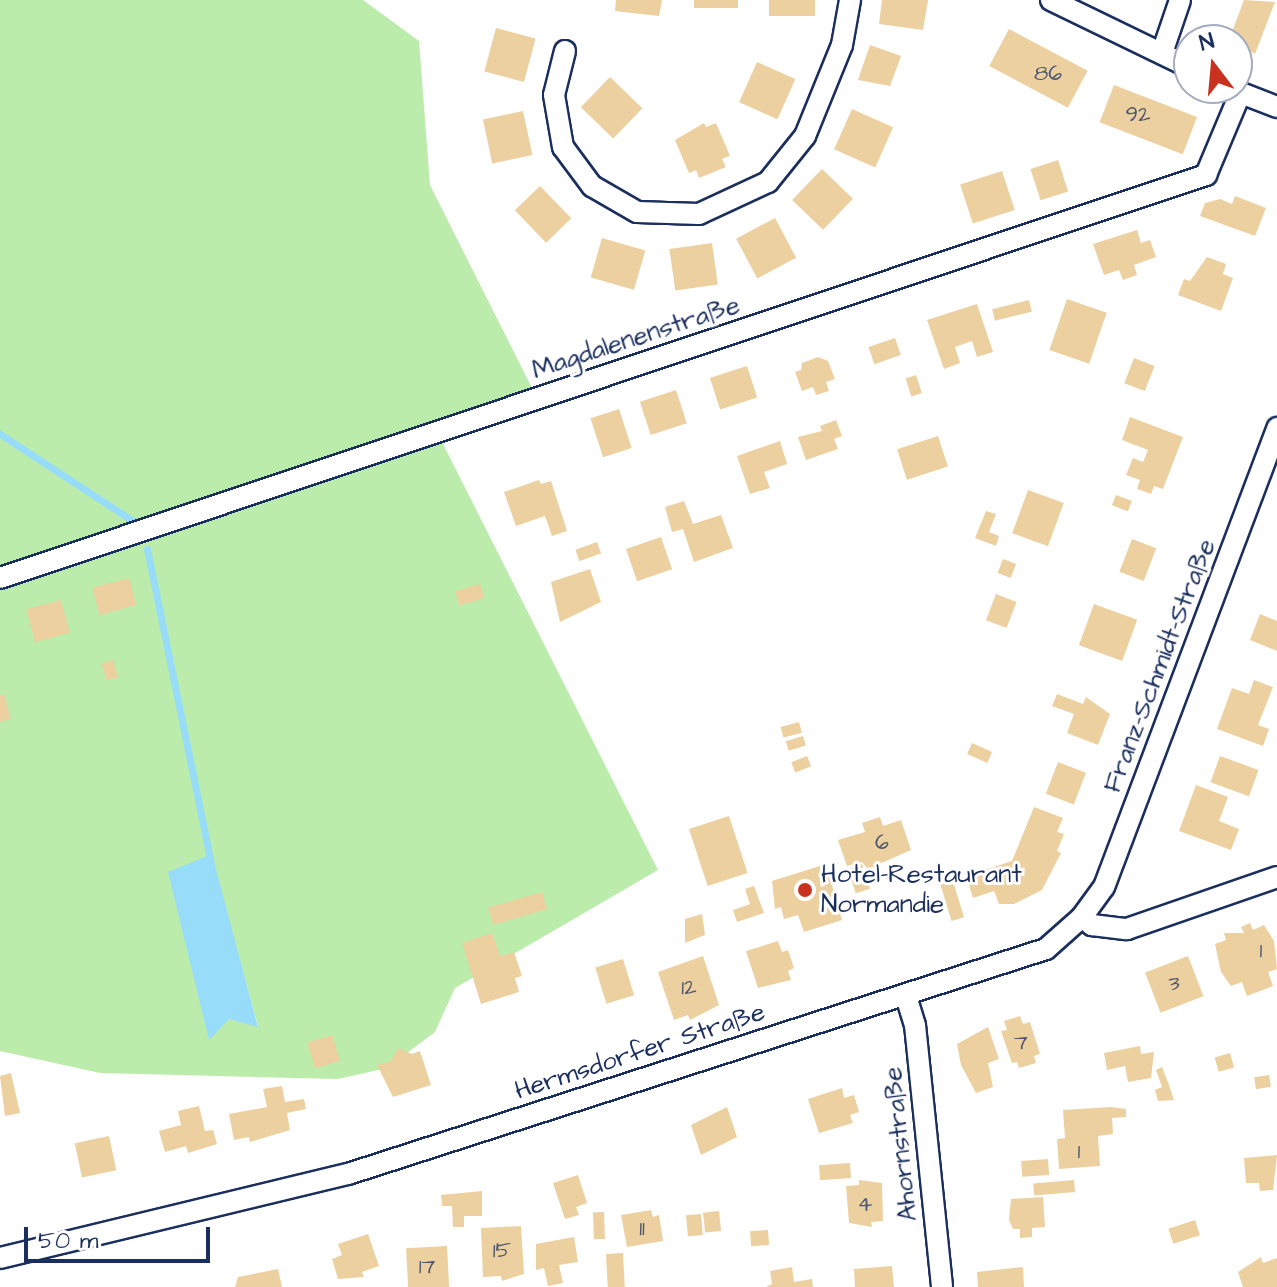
<!DOCTYPE html>
<html>
<head>
<meta charset="utf-8">
<style>
  body { margin:0 }
  #map { position:relative; width:1277px; height:1287px; overflow:hidden; background:#fff; font-family:"Architects Daughter",sans-serif }
  div>[style] { position:absolute }
  .green>* { inset:0; background:#bcecab }
  .water>* { inset:0; background:#97dcf9 }
  .stream>* { height:7px; margin:-3.5px; padding:0 3.5px; transform-origin:3.5px; border-radius:3.5px; background:#97dcf9 }
  .building>* { inset:0; background:#ecd0a0; transform-origin:0 0 }
  .roads { filter:drop-shadow(2px 0 #1b2f5e) drop-shadow(-2px 0 #1b2f5e) drop-shadow(0 2px #1b2f5e) drop-shadow(0 -2px #1b2f5e) }
  .minor>* { height:20px; margin:-10px; padding:0 10px; transform-origin:10px; border-radius:10px; background:#fff }
  .dots>* { width:22px; height:22px; translate:-50% -50%; box-sizing:border-box; border:4px solid #fff; border-radius:50% }
  span { translate:-50% -50%; white-space:nowrap; text-align:center; line-height:1.15; -webkit-text-stroke:6px #fff; paint-order:stroke }
  .number-label { font-size:22px; color:#4f576e }
  .number-label span { -webkit-text-stroke-width:0 }
  .street-label { font-size:26px; color:#1b2f5e }
  .poi-label { font-size:26px; color:#1b2f5e }
  .left { translate:0 -50%; text-align:left }
  .north { position:absolute; left:1173px; top:24px; width:80px; height:80px; box-sizing:border-box; background:#fff; border:2px solid #a4acbf; border-radius:50%; rotate:344deg; font-size:22px; font-weight:700; line-height:32px; text-align:center; color:#1b2f5e }
  .north::after { content:''; display:block; margin:auto; width:28px; height:36px; background:#c8321e; clip-path:polygon(50% 0,100% 100%,50% 72%,0 100%) }
  .scale { position:absolute; left:24px; top:1227px; width:186px; height:36px; box-sizing:border-box; border:4px solid #1b2f5e; border-top:0; padding-left:10px; font-size:24px; line-height:28px; white-space:nowrap; color:#1b2f5e; -webkit-text-stroke:6px #fff; paint-order:stroke }
</style>
</head>
<body>
<div id="map">
  <div class="green">
    <div style="clip-path:polygon(evenodd,0 0,363px 0,419px 41px,430px 185px,537px 398px,437px 432px,658px 870px,455px 988px,435px 1032px,387px 1068px,338px 1079px,100px 1073px,0 1051px,0 0,211px 855px,258px 1026px,257px 1026px,229px 1019px,211px 855px)"></div>
  </div>
  <div class="water">
    <div style="clip-path:polygon(212px 854px,258px 1027px,229px 1019px,209px 1040px,168px 872px)"></div>
  </div>
  <div class="stream">
    <div style="left:0;top:434px;width:163px;rotate:33.2deg"></div>
    <div style="left:147px;top:549px;width:320px;rotate:78.5deg"></div>
  </div>
  <div class="building">
    <div style="clip-path:polygon(616px 0,662px 0,659px 16px,615px 11px)"></div>
    <div style="left:694px;top:0;width:44px;height:8px"></div>
    <div style="left:769px;top:0;width:46px;height:16px"></div>
    <div style="clip-path:polygon(882px 0,928px 0,923px 30px,879px 24px)"></div>
    <div style="clip-path:polygon(1244px 0,1275px 2px,1255px 54px,1229px 40px)"></div>
    <div style="left:496px;top:28px;width:41px;height:45px;rotate:15deg"></div>
    <div style="left:1009px;top:29px;width:89px;height:42px;rotate:28deg"></div>
    <div style="clip-path:polygon(870px 45px,901px 56px,890px 86px,858px 80px)"></div>
    <div style="left:757px;top:62px;width:42px;height:44px;rotate:24deg"></div>
    <div style="left:610px;top:77px;width:45px;height:42px;rotate:44deg"></div>
    <div style="left:1114px;top:85px;width:89px;height:40px;rotate:21deg"></div>
    <div style="left:852px;top:109px;width:45px;height:44px;rotate:24deg"></div>
    <div style="left:523px;top:111px;width:45px;height:41px;rotate:78deg"></div>
    <div style="clip-path:polygon(704px 123px,706px 127px,716px 123px,730px 156px,722px 159px,726px 167px,699px 178px,696px 170px,689px 173px,675px 140px)"></div>
    <div style="left:1058px;top:160px;width:33px;height:29px;rotate:72deg"></div>
    <div style="left:822px;top:169px;width:43px;height:43px;rotate:44deg"></div>
    <div style="left:1002px;top:171px;width:41px;height:44px;rotate:72deg"></div>
    <div style="left:540px;top:186px;width:45px;height:35px;rotate:46deg"></div>
    <div style="clip-path:polygon(1235px 196px,1266px 208px,1255px 236px,1200px 216px,1205px 203px,1220px 199px,1232px 204px)"></div>
    <div style="left:775px;top:218px;width:45px;height:44px;rotate:62deg"></div>
    <div style="clip-path:polygon(1137px 230px,1141px 243px,1150px 240px,1156px 257px,1134px 265px,1137px 275px,1123px 280px,1119px 270px,1104px 275px,1093px 244px)"></div>
    <div style="left:602px;top:238px;width:45px;height:41px;rotate:16deg"></div>
    <div style="left:712px;top:243px;width:42px;height:43px;rotate:82deg"></div>
    <div style="clip-path:polygon(1207px 257px,1226px 264px,1223px 274px,1233px 278px,1221px 311px,1178px 295px,1184px 279px,1190px 281px)"></div>
    <div style="left:1067px;top:299px;width:42px;height:54px;rotate:19deg"></div>
    <div style="left:1029px;top:300px;width:12px;height:38px;rotate:76deg"></div>
    <div style="clip-path:polygon(977px 304px,993px 352px,977px 357px,972px 341px,955px 347px,960px 363px,944px 369px,927px 320px)"></div>
    <div style="left:895px;top:338px;width:18px;height:28px;rotate:71deg"></div>
    <div style="clip-path:polygon(818px 357px,828px 361px,835px 379px,826px 382px,829px 391px,816px 395px,813px 387px,802px 391px,795px 372px,801px 370px,802px 363px)"></div>
    <div style="left:1134px;top:358px;width:22px;height:27px;rotate:21deg"></div>
    <div style="left:747px;top:366px;width:33px;height:39px;rotate:72deg"></div>
    <div style="left:916px;top:375px;width:19px;height:11px;rotate:72deg"></div>
    <div style="left:676px;top:390px;width:35px;height:38px;rotate:72deg"></div>
    <div style="left:619px;top:409px;width:41px;height:30px;rotate:72deg"></div>
    <div style="clip-path:polygon(1130px 417px,1183px 437px,1163px 489px,1154px 486px,1151px 494px,1137px 489px,1140px 480px,1126px 475px,1133px 458px,1143px 462px,1148px 450px,1122px 440px)"></div>
    <div style="clip-path:polygon(836px 420px,842px 436px,834px 439px,838px 449px,806px 460px,798px 437px,822px 431px,820px 426px)"></div>
    <div style="left:938px;top:436px;width:32px;height:43px;rotate:72deg"></div>
    <div style="clip-path:polygon(780px 441px,787px 464px,764px 472px,770px 488px,750px 494px,737px 456px)"></div>
    <div style="clip-path:polygon(539px 480px,541px 484px,551px 481px,567px 531px,552px 536px,545px 516px,516px 526px,504px 492px)"></div>
    <div style="left:1028px;top:490px;width:38px;height:46px;rotate:20deg"></div>
    <div style="left:1116px;top:495px;width:17px;height:11px;rotate:21deg"></div>
    <div style="clip-path:polygon(684px 501px,693px 524px,721px 515px,733px 548px,694px 562px,683px 529px,672px 532px,665px 507px)"></div>
    <div style="clip-path:polygon(986px 511px,996px 514px,989px 532px,999px 536px,996px 546px,975px 538px)"></div>
    <div style="left:661px;top:537px;width:34px;height:37px;rotate:71deg"></div>
    <div style="left:1132px;top:539px;width:26px;height:35px;rotate:21deg"></div>
    <div style="left:597px;top:542px;width:12px;height:23px;rotate:70deg"></div>
    <div style="left:1003px;top:559px;width:14px;height:15px;rotate:21deg"></div>
    <div style="clip-path:polygon(590px 569px,601px 602px,560px 622px,551px 582px)"></div>
    <div style="left:129px;top:578px;width:28px;height:38px;rotate:75deg"></div>
    <div style="left:480px;top:584px;width:15px;height:26px;rotate:74deg"></div>
    <div style="left:996px;top:594px;width:22px;height:28px;rotate:21deg"></div>
    <div style="left:61px;top:600px;width:34px;height:36px;rotate:75deg"></div>
    <div style="left:1094px;top:604px;width:46px;height:44px;rotate:20deg"></div>
    <div style="clip-path:polygon(1260px 614px,1277px 621px,1277px 651px,1250px 640px)"></div>
    <div style="left:113px;top:660px;width:18px;height:12px;rotate:74deg"></div>
    <div style="clip-path:polygon(1254px 680px,1273px 687px,1258px 725px,1269px 729px,1263px 746px,1217px 729px,1232px 688px,1249px 694px)"></div>
    <div style="clip-path:polygon(4px 694px,11px 719px,0 722px,0 695px)"></div>
    <div style="clip-path:polygon(1057px 694px,1083px 704px,1086px 697px,1110px 714px,1098px 745px,1067px 733px,1074px 714px,1052px 706px)"></div>
    <div style="left:799px;top:722px;width:11px;height:19px;rotate:75deg"></div>
    <div style="left:803px;top:736px;width:10px;height:18px;rotate:73deg"></div>
    <div style="left:972px;top:743px;width:22px;height:12px;rotate:24deg"></div>
    <div style="left:807px;top:756px;width:11px;height:17px;rotate:68deg"></div>
    <div style="left:1220px;top:756px;width:41px;height:28px;rotate:20deg"></div>
    <div style="left:1058px;top:762px;width:30px;height:34px;rotate:21deg"></div>
    <div style="clip-path:polygon(1196px 785px,1228px 797px,1219px 821px,1239px 829px,1231px 850px,1179px 831px)"></div>
    <div style="clip-path:polygon(1034px 807px,1063px 818px,1057px 832px,1064px 834px,1057px 851px,1061px 853px,1042px 890px,1014px 904px,999px 904px,994px 891px,973px 898px,966px 876px,1012px 861px)"></div>
    <div style="left:729px;top:816px;width:60px;height:42px;rotate:72deg"></div>
    <div style="clip-path:polygon(880px 817px,883px 826px,901px 820px,911px 850px,868px 869px,862px 862px,847px 866px,838px 840px,865px 832px,862px 823px)"></div>
    <div style="clip-path:polygon(826px 864px,842px 920px,804px 932px,798px 915px,784px 919px,781px 907px,775px 909px,772px 881px)"></div>
    <div style="left:862px;top:864px;width:26px;height:15px;rotate:72deg"></div>
    <div style="left:952px;top:878px;width:41px;height:13px;rotate:73deg"></div>
    <div style="clip-path:polygon(754px 886px,764px 913px,737px 922px,733px 910px,750px 904px,745px 889px)"></div>
    <div style="left:542px;top:892px;width:18px;height:56px;rotate:74deg"></div>
    <div style="clip-path:polygon(702px 914px,705px 935px,685px 943px,685px 919px)"></div>
    <div style="clip-path:polygon(1250px 923px,1253px 930px,1264px 925px,1274px 941px,1277px 969px,1268px 972px,1273px 986px,1247px 996px,1242px 982px,1231px 986px,1221px 972px,1215px 944px,1226px 940px,1224px 933px,1244px 933px,1241px 927px)"></div>
    <div style="clip-path:polygon(492px 933px,500px 956px,514px 952px,522px 976px,515px 978px,519px 992px,481px 1004px,462px 943px)"></div>
    <div style="clip-path:polygon(778px 941px,782px 952px,788px 950px,794px 968px,788px 971px,791px 980px,758px 988px,746px 951px)"></div>
    <div style="clip-path:polygon(703px 956px,719px 1005px,690px 1020px,688px 1015px,674px 1020px,658px 972px)"></div>
    <div style="left:1188px;top:956px;width:43px;height:46px;rotate:69deg"></div>
    <div style="left:623px;top:959px;width:38px;height:29px;rotate:73deg"></div>
    <div style="clip-path:polygon(1020px 1016px,1023px 1024px,1030px 1022px,1040px 1054px,1034px 1056px,1036px 1063px,1019px 1068px,1017px 1062px,1012px 1063px,1001px 1031px,1007px 1030px,1004px 1021px)"></div>
    <div style="clip-path:polygon(988px 1027px,999px 1059px,988px 1063px,993px 1087px,976px 1093px,961px 1065px,957px 1044px)"></div>
    <div style="left:332px;top:1035px;width:27px;height:26px;rotate:73deg"></div>
    <div style="clip-path:polygon(1140px 1046px,1141px 1054px,1154px 1052px,1151px 1078px,1128px 1082px,1125px 1066px,1107px 1070px,1104px 1053px)"></div>
    <div style="clip-path:polygon(398px 1048px,412px 1054px,420px 1051px,431px 1085px,393px 1097px,377px 1065px,391px 1061px)"></div>
    <div style="left:1230px;top:1053px;width:15px;height:16px;rotate:74deg"></div>
    <div style="clip-path:polygon(1162px 1067px,1169px 1085px,1174px 1100px,1158px 1101px,1155px 1090px,1162px 1087px,1156px 1070px)"></div>
    <div style="clip-path:polygon(11px 1073px,20px 1113px,5px 1116px,0 1076px)"></div>
    <div style="left:1269px;top:1075px;width:12px;height:15px;rotate:81deg"></div>
    <div style="clip-path:polygon(282px 1086px,285px 1102px,304px 1099px,306px 1109px,287px 1113px,290px 1130px,250px 1142px,249px 1137px,234px 1140px,229px 1114px,267px 1107px,263px 1089px)"></div>
    <div style="clip-path:polygon(842px 1088px,844px 1098px,854px 1095px,859px 1112px,850px 1115px,853px 1123px,819px 1133px,808px 1099px)"></div>
    <div style="clip-path:polygon(199px 1106px,205px 1131px,213px 1130px,217px 1144px,188px 1153px,186px 1146px,165px 1152px,159px 1131px,181px 1125px,178px 1111px)"></div>
    <div style="clip-path:polygon(727px 1107px,737px 1137px,701px 1155px,691px 1125px)"></div>
    <div style="clip-path:polygon(1111px 1107px,1126px 1109px,1126px 1117px,1112px 1118px,1113px 1134px,1098px 1136px,1100px 1166px,1059px 1169px,1057px 1139px,1065px 1138px,1063px 1110px)"></div>
    <div style="left:109px;top:1136px;width:35px;height:35px;rotate:78deg"></div>
    <div style="clip-path:polygon(1277px 1155px,1273px 1190px,1260px 1191px,1259px 1183px,1246px 1183px,1244px 1158px)"></div>
    <div style="left:1048px;top:1159px;width:16px;height:27px;rotate:86deg"></div>
    <div style="left:850px;top:1163px;width:15px;height:31px;rotate:86deg"></div>
    <div style="clip-path:polygon(578px 1175px,587px 1203px,576px 1207px,579px 1215px,565px 1219px,553px 1183px)"></div>
    <div style="clip-path:polygon(859px 1180px,882px 1183px,883px 1221px,871px 1222px,872px 1227px,849px 1223px,846px 1186px,859px 1185px)"></div>
    <div style="left:1074px;top:1180px;width:12px;height:41px;rotate:85deg"></div>
    <div style="clip-path:polygon(482px 1191px,482px 1216px,464px 1216px,464px 1227px,453px 1227px,452px 1206px,442px 1206px,441px 1195px)"></div>
    <div style="clip-path:polygon(1043px 1197px,1045px 1227px,1032px 1228px,1032px 1237px,1020px 1238px,1020px 1229px,1013px 1229px,1009px 1220px,1011px 1199px)"></div>
    <div style="clip-path:polygon(651px 1210px,653px 1217px,659px 1215px,663px 1241px,627px 1247px,621px 1215px)"></div>
    <div style="left:719px;top:1211px;width:20px;height:16px;rotate:84deg"></div>
    <div style="left:604px;top:1212px;width:27px;height:11px;rotate:88deg"></div>
    <div style="left:701px;top:1214px;width:21px;height:15px;rotate:85deg"></div>
    <div style="left:1195px;top:1220px;width:16px;height:28px;rotate:72deg"></div>
    <div style="clip-path:polygon(521px 1226px,524px 1274px,502px 1281px,501px 1276px,483px 1277px,481px 1228px)"></div>
    <div style="left:768px;top:1230px;width:15px;height:18px;rotate:86deg"></div>
    <div style="clip-path:polygon(368px 1234px,379px 1266px,362px 1272px,364px 1277px,338px 1279px,332px 1259px,342px 1255px,338px 1244px)"></div>
    <div style="clip-path:polygon(574px 1237px,578px 1262px,559px 1265px,563px 1283px,548px 1286px,544px 1268px,536px 1270px,536px 1244px)"></div>
    <div style="left:447px;top:1246px;width:41px;height:41px;rotate:87deg"></div>
    <div style="left:623px;top:1253px;width:34px;height:17px;rotate:87deg"></div>
    <div style="clip-path:polygon(1261px 1257px,1263px 1263px,1277px 1258px,1277px 1287px,1243px 1287px,1238px 1272px)"></div>
    <div style="clip-path:polygon(892px 1266px,894px 1287px,855px 1287px,854px 1269px)"></div>
    <div style="clip-path:polygon(792px 1267px,794px 1282px,812px 1279px,813px 1287px,766px 1287px,772px 1284px,770px 1271px)"></div>
    <div style="clip-path:polygon(1023px 1267px,1024px 1287px,978px 1287px,977px 1272px)"></div>
    <div style="clip-path:polygon(278px 1269px,282px 1287px,235px 1287px,238px 1277px)"></div>
  </div>
  <div class="roads">
    <div class="minor">
      <div style="left:1051px;top:0;width:153px;rotate:25.9deg"></div>
      <div style="left:565px;top:51px;width:45px;rotate:104deg"></div>
      <div style="left:554px;top:95px;width:53px;rotate:80.2deg"></div>
      <div style="left:563px;top:147px;width:49px;rotate:53.4deg"></div>
      <div style="left:592px;top:186px;width:52px;rotate:30deg"></div>
      <div style="left:637px;top:212px;width:62px;rotate:1.8deg"></div>
      <div style="left:699px;top:214px;width:76px;rotate:-24.9deg"></div>
      <div style="left:768px;top:182px;width:59px;rotate:-51.2deg"></div>
      <div style="left:805px;top:136px;width:98px;rotate:-67.9deg"></div>
      <div style="left:842px;top:45px;width:46px;rotate:-79.9deg"></div>
      <div style="left:1162px;top:53px;width:56px;rotate:-71.2deg"></div>
      <div style="left:1228px;top:88px;width:53px;rotate:21.2deg"></div>
      <div style="left:0;top:578px;width:1272px;rotate:-18.48deg"></div>
      <div style="left:1206px;top:175px;width:88px;rotate:-67.2deg"></div>
      <div style="left:1082px;top:917px;width:13px;rotate:39deg"></div>
      <div style="left:1092px;top:925px;width:35px;rotate:7deg"></div>
      <div style="left:1127px;top:929px;width:159px;rotate:-19.1deg"></div>
      <div style="left:906px;top:996px;width:30px;rotate:73deg"></div>
      <div style="left:915px;top:1025px;width:263px;rotate:84.1deg"></div>
      <div style="left:0;top:1258px;width:358px;rotate:-13.6deg"></div>
      <div style="left:348px;top:1174px;width:733px;rotate:-17.87deg"></div>
      <div style="left:1046px;top:949px;width:48px;rotate:-41.6deg"></div>
      <div style="left:1082px;top:917px;width:37px;rotate:-54deg"></div>
      <div style="left:1104px;top:887px;width:491px;rotate:-69.3deg"></div>
    </div>
  </div>
  <div class="dots">
    <div style="left:805px;top:890px;background:#c8321e"></div>
  </div>
  <div class="number-label">
    <span style="left:1048px;top:74px">86</span>
    <span style="left:1138px;top:115px">92</span>
    <span style="left:882px;top:843px">6</span>
    <span style="left:1261px;top:951px">1</span>
    <span style="left:1174px;top:984px">3</span>
    <span style="left:689px;top:988px">12</span>
    <span style="left:1021px;top:1043px">7</span>
    <span style="left:1079px;top:1152px">1</span>
    <span style="left:865px;top:1205px">4</span>
    <span style="left:642px;top:1229px">11</span>
    <span style="left:502px;top:1251px">15</span>
    <span style="left:427px;top:1267px">17</span>
  </div>
  <div class="street-label">
    <span style="left:636px;top:338px;rotate:-18deg">Magdalenenstraße</span>
    <span style="left:1160px;top:666px;rotate:-69deg">Franz-Schmidt-Straße</span>
    <span style="left:640px;top:1052px;rotate:-18deg">Hermsdorfer Straße</span>
    <span style="left:901px;top:1144px;rotate:-96deg">Ahornstraße</span>
  </div>
  <div class="poi-label">
    <span class="left" style="left:821px;top:890px">Hotel-Restaurant<br>Normandie</span>
  </div>
  <div class="north">N</div>
  <div class="scale">50 m</div>
</div>
</body>
</html>
